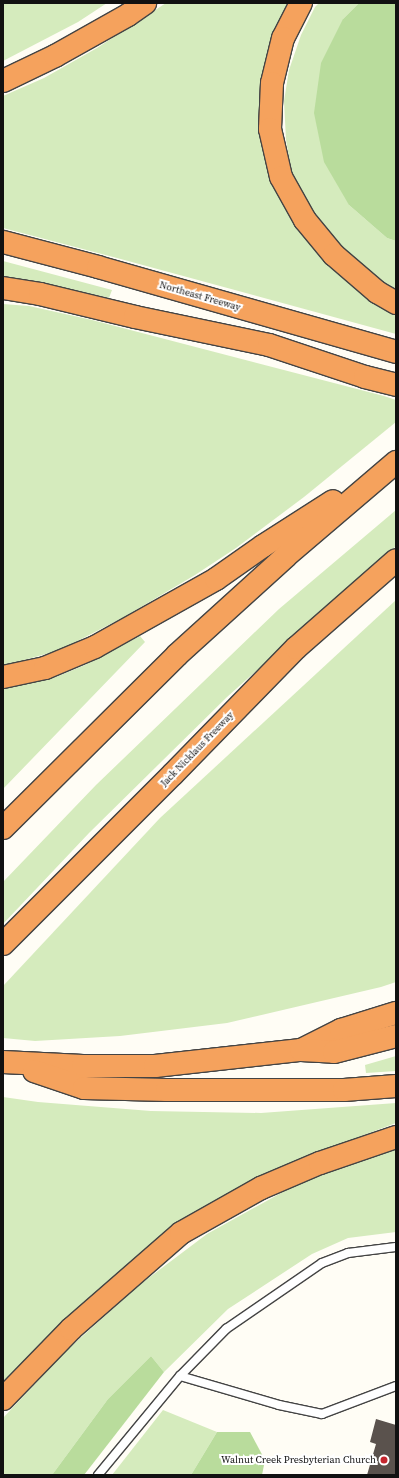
<!DOCTYPE html>
<html>
<head>
<meta charset="utf-8">
<style>
  body { margin:0 }
  #map { position:relative; width:399px; height:1478px; overflow:hidden; background:#fffdf5; font-family:"Source Serif 4",serif }
  div>[style] { position:absolute }
  .green>* { inset:0; background:#d5ebbd }
  .forest>* { inset:0; background:#b9dc9c }
  .building>* { inset:0; background:#5a524d }
  .roads { filter:drop-shadow(1px 0 #444) drop-shadow(-1px 0 #444) drop-shadow(0 1px #444) drop-shadow(0 -1px #444) }
  .lane>* { height:8px; margin:-4px; padding:0 4px; transform-origin:4px; border-radius:4px; background:#fff }
  .highway>* { height:22px; margin:-11px; padding:0 11px; transform-origin:11px; border-radius:11px; background:#f5a25d }
  .dots>* { width:11px; height:11px; translate:-50% -50%; box-sizing:border-box; border:2px solid #fff; border-radius:50% }
  span { translate:-50% -50%; white-space:nowrap; text-align:center; line-height:1.15; -webkit-text-stroke:4px #fff; paint-order:stroke }
  .street-label { font-size:10px; color:#111 }
  .poi-label { font-size:10px; color:#111 }
  .right { translate:-100% -50%; text-align:right }
  .frame { position:absolute; inset:0; border:4px solid #111; pointer-events:none }
</style>
</head>
<body>
<div id="map">
  <div class="green">
    <div style="clip-path:polygon(3px 3px,107px 3px,78px 22px,3px 61px)"></div>
    <div style="clip-path:polygon(166px 3px,291px 3px,267px 58px,259px 96px,260px 127px,308px 240px,334px 270px,364px 293px,396px 311px,396px 334px,117px 258px,3px 228px,3px 96px,44px 78px,97px 48px)"></div>
    <div style="clip-path:polygon(319px 3px,359px 3px,343px 19px,349px 205px,387px 238px,396px 241px,396px 290px,363px 268px,335px 240px,306px 203px,293px 180px,286px 140px,284px 101px,289px 70px,301px 35px,315px 7px)"></div>
    <div style="clip-path:polygon(3px 261px,112px 290px,109px 298px,39px 282px,3px 279px)"></div>
    <div style="clip-path:polygon(3px 304px,29px 306px,92px 320px,384px 396px,396px 400px,396px 422px,304px 497px,236px 548px,195px 575px,124px 617px,60px 650px,3px 666px)"></div>
    <div style="clip-path:polygon(396px 510px,396px 546px,227px 697px,89px 833px,3px 924px,3px 882px,96px 785px,279px 609px)"></div>
    <div style="clip-path:polygon(396px 600px,396px 982px,381px 987px,227px 1023px,120px 1036px,35px 1041px,3px 1038px,3px 986px,160px 818px)"></div>
    <div style="clip-path:polygon(140px 636px,145px 642px,3px 789px,3px 688px,56px 677px,85px 665px)"></div>
    <div style="clip-path:polygon(396px 1056px,396px 1071px,366px 1073px,365px 1065px)"></div>
    <div style="clip-path:polygon(3px 1097px,38px 1102px,151px 1111px,261px 1113px,396px 1103px,396px 1123px,332px 1147px,264px 1180px,3px 1387px)"></div>
    <div style="clip-path:polygon(396px 1147px,396px 1232px,348px 1238px,312px 1254px,228px 1309px,164px 1372px,151px 1356px,108px 1399px,52px 1475px,3px 1475px,3px 1418px,65px 1352px,138px 1286px,207px 1234px,299px 1183px,358px 1159px)"></div>
    <div style="clip-path:polygon(163px 1410px,217px 1432px,191px 1475px,112px 1475px)"></div>
  </div>
  <div class="forest">
    <div style="clip-path:polygon(359px 3px,396px 3px,396px 241px,387px 238px,349px 205px,324px 162px,314px 113px,321px 63px,343px 19px)"></div>
    <div style="clip-path:polygon(151px 1356px,164px 1372px,84px 1475px,52px 1475px,108px 1399px)"></div>
    <div style="clip-path:polygon(217px 1432px,250px 1432px,265px 1460px,262px 1475px,191px 1475px)"></div>
  </div>
  <div class="building">
    <div style="clip-path:polygon(376px 1419px,396px 1425px,396px 1475px,367px 1475px,376px 1444px,370px 1442px)"></div>
  </div>
  <div class="roads">
    <div class="lane">
      <div style="left:180px;top:1376px;width:103px;rotate:16.3deg"></div>
      <div style="left:279px;top:1405px;width:44px;rotate:11.8deg"></div>
      <div style="left:322px;top:1414px;width:79px;rotate:-20.7deg"></div>
      <div style="left:98px;top:1475px;width:129px;rotate:-50.4deg"></div>
      <div style="left:180px;top:1376px;width:66px;rotate:-45.6deg"></div>
      <div style="left:226px;top:1329px;width:116px;rotate:-34.5deg"></div>
      <div style="left:322px;top:1263px;width:28px;rotate:-21deg"></div>
      <div style="left:348px;top:1253px;width:48px;rotate:-7.1deg"></div>
    </div>
    <div class="highway">
      <div style="left:301px;top:3px;width:39px;rotate:117deg"></div>
      <div style="left:283px;top:38px;width:46px;rotate:103.7deg"></div>
      <div style="left:272px;top:83px;width:46px;rotate:92.5deg"></div>
      <div style="left:270px;top:129px;width:49px;rotate:77.1deg"></div>
      <div style="left:281px;top:177px;width:49px;rotate:60.8deg"></div>
      <div style="left:305px;top:220px;width:45px;rotate:50.4deg"></div>
      <div style="left:334px;top:255px;width:57px;rotate:40.7deg"></div>
      <div style="left:377px;top:292px;width:22px;rotate:30deg"></div>
      <div style="left:3px;top:81px;width:58px;rotate:-25.7deg"></div>
      <div style="left:55px;top:56px;width:84px;rotate:-29.3deg"></div>
      <div style="left:128px;top:15px;width:21px;rotate:-35deg"></div>
      <div style="left:3px;top:242px;width:98px;rotate:14.7deg"></div>
      <div style="left:98px;top:267px;width:310px;rotate:15.9deg"></div>
      <div style="left:3px;top:288px;width:37px;rotate:9deg"></div>
      <div style="left:40px;top:294px;width:98px;rotate:13.6deg"></div>
      <div style="left:135px;top:317px;width:137px;rotate:11.8deg"></div>
      <div style="left:269px;top:345px;width:101px;rotate:18.4deg"></div>
      <div style="left:365px;top:377px;width:32px;rotate:14deg"></div>
      <div style="left:3px;top:677px;width:43px;rotate:-12.1deg"></div>
      <div style="left:45px;top:668px;width:54px;rotate:-22.8deg"></div>
      <div style="left:95px;top:647px;width:139px;rotate:-29.3deg"></div>
      <div style="left:216px;top:579px;width:57px;rotate:-35.1deg"></div>
      <div style="left:263px;top:546px;width:83px;rotate:-32.7deg"></div>
      <div style="left:3px;top:828px;width:245px;rotate:-44.8deg"></div>
      <div style="left:177px;top:655px;width:147px;rotate:-42.2deg"></div>
      <div style="left:286px;top:556px;width:145px;rotate:-40.5deg"></div>
      <div style="left:3px;top:944px;width:240px;rotate:-45deg"></div>
      <div style="left:173px;top:774px;width:176px;rotate:-45.7deg"></div>
      <div style="left:296px;top:648px;width:133px;rotate:-41.3deg"></div>
      <div style="left:301px;top:1050px;width:45px;rotate:-26.6deg"></div>
      <div style="left:341px;top:1030px;width:58px;rotate:-17.2deg"></div>
      <div style="left:3px;top:1062px;width:80px;rotate:2.9deg"></div>
      <div style="left:83px;top:1066px;width:72px"></div>
      <div style="left:155px;top:1066px;width:147px;rotate:-6.3deg"></div>
      <div style="left:301px;top:1050px;width:33px;rotate:3deg"></div>
      <div style="left:334px;top:1052px;width:64px;rotate:-14.5deg"></div>
      <div style="left:34px;top:1071px;width:53px;rotate:18.8deg"></div>
      <div style="left:84px;top:1088px;width:83px;rotate:1.4deg"></div>
      <div style="left:167px;top:1090px;width:177px"></div>
      <div style="left:344px;top:1090px;width:52px;rotate:-4.4deg"></div>
      <div style="left:3px;top:1399px;width:98px;rotate:-45.8deg"></div>
      <div style="left:71px;top:1329px;width:146px;rotate:-41.1deg"></div>
      <div style="left:181px;top:1233px;width:92px;rotate:-29.4deg"></div>
      <div style="left:261px;top:1188px;width:64px;rotate:-23deg"></div>
      <div style="left:320px;top:1163px;width:80px;rotate:-18.9deg"></div>
    </div>
  </div>
  <div class="dots">
    <div style="left:384px;top:1460px;background:#c4262e"></div>
  </div>
  <div class="street-label">
    <span style="left:200px;top:296px;rotate:16deg">Northeast Freeway</span>
    <span style="left:197px;top:749px;rotate:-46deg">Jack Nicklaus Freeway</span>
  </div>
  <div class="poi-label">
    <span class="right" style="left:376px;top:1460px">Walnut Creek Presbyterian Church</span>
  </div>
  <div class="frame"></div>
</div>
</body>
</html>
